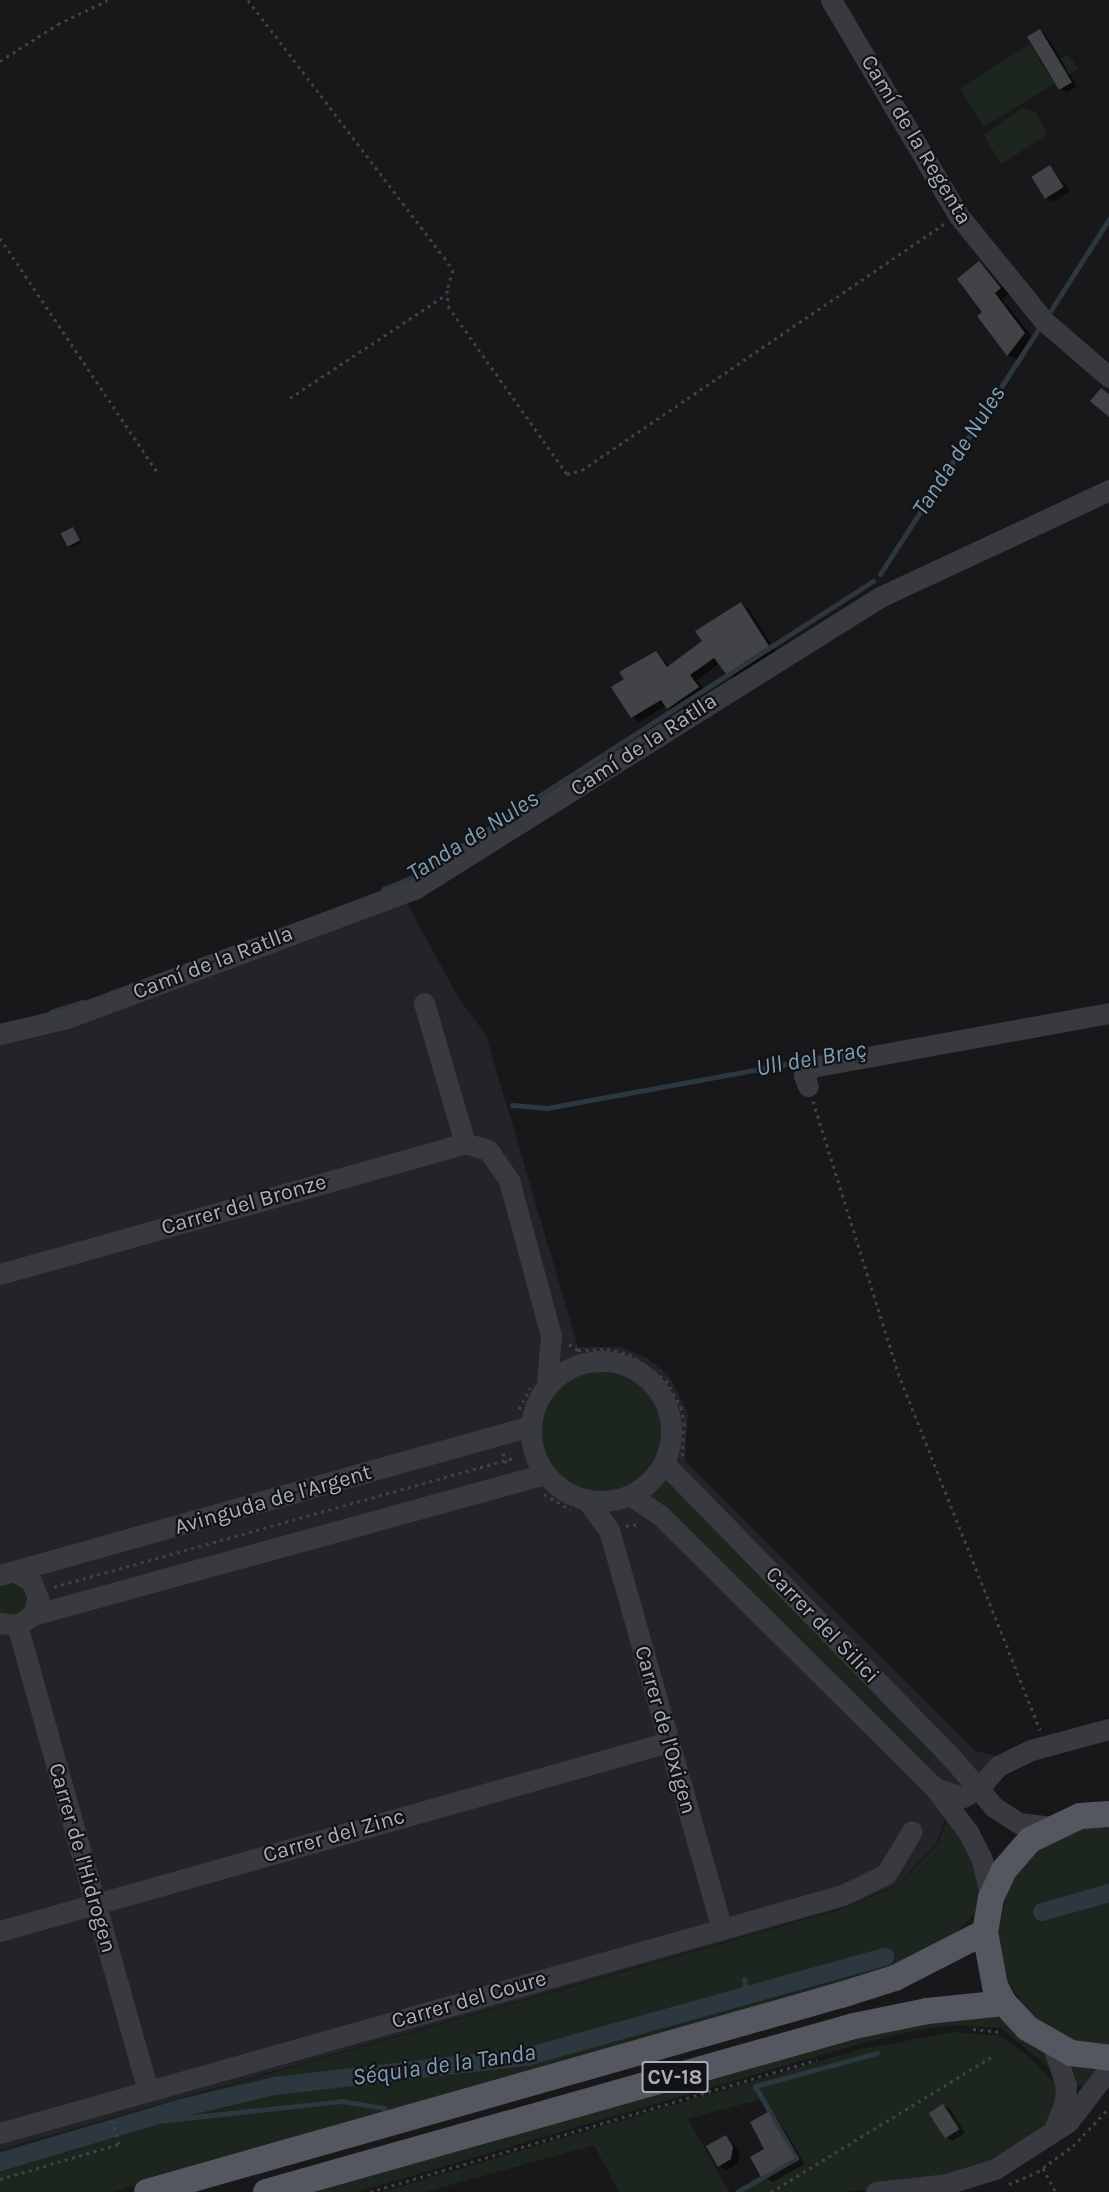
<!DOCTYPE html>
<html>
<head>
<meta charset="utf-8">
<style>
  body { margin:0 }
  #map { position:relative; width:1109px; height:2192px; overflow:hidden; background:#18181a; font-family:Karla,sans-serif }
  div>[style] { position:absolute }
  .built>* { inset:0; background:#232427 }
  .green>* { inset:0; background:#1d261e; transform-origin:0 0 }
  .round { border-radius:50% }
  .shadow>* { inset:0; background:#0007 }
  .stream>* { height:5px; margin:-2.5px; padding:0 2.5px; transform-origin:2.5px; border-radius:2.5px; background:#2c373f }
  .canal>* { height:18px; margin:-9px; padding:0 9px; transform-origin:9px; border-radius:9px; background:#2c373f }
  .building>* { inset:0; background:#414347; transform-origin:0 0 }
  .path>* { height:3px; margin-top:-1.5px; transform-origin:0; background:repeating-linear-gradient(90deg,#3e4146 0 3px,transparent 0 7.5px) }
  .minor>* { height:21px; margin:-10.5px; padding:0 10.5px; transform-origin:10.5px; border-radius:10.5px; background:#383a3f }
  .minor>.ring { margin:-10.5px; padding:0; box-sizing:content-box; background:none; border:21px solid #383a3f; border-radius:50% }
  .major>* { height:26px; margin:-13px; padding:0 13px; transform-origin:13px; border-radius:13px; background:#54575f }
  span { translate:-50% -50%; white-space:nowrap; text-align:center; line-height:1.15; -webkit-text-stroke:4.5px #131315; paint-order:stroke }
  .shield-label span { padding:2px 4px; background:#131315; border:2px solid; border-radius:4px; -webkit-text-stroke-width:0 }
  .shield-label { font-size:21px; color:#a9afbb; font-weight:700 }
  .street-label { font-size:22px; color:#a9afbb }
  .water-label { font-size:24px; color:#7d9eb8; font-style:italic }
</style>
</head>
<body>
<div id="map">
  <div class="built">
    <div style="clip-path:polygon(404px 898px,458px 997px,486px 1035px,578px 1347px,621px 1347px,647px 1358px,669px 1376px,688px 1413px,685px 1461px,974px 1750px,995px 1756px,948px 1813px,936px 1844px,898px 1884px,845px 1907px,0 2150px,0 1044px)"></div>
  </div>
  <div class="green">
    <div style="clip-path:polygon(1030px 44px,1050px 78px,1065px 68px,1060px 59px,1068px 54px,1078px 69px,984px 127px,960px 88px)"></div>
    <div style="clip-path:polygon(1022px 108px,1035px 112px,1048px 134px,1001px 164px,984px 135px)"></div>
    <div class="round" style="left:540px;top:1370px;width:122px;height:122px"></div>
    <div style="left:667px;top:1478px;width:385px;height:22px;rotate:45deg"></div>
    <div style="clip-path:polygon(8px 1578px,30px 1591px,23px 1615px,0 1616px,0 1581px)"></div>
    <div style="clip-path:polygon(949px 1814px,970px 1844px,980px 1898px,974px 1914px,954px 1935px,890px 1971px,112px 2192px,0 2192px,0 2151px,845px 1908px,899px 1884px,938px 1844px)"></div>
    <div style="clip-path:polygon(1109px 1824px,1109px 2046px,1068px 2039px,1033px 2017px,1008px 1983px,1001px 1964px,997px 1934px,1009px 1884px,1033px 1853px,1075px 1830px)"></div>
    <div style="clip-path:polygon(990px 2015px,1007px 2021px,1045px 2051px,1052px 2070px,1001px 2028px,960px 2025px,918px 2030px,859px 2044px,357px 2192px,299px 2192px,879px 2029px)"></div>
    <div style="clip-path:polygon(953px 2032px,1002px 2036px,1036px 2063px,1061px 2092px,1053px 2122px,992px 2166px,898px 2186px,846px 2192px,735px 2192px,797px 2158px,761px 2099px,688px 2119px,729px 2192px,619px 2192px,594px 2145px,425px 2192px,383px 2192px,857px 2050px)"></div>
    <div style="clip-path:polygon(1069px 2063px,1102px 2069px,1088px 2087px,1070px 2084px)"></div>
  </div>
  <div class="shadow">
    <div style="clip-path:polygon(1040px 31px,1046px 35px,1077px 86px,1067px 92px,1061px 89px)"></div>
    <div style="clip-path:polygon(1050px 166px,1070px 191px,1053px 202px,1046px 198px)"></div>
    <div style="clip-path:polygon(979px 263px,1009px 294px,1002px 299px,1034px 339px,1017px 360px,1008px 355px,979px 316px,985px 312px)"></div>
    <div style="clip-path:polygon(73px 529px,82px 542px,72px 547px,69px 546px)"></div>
    <div style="clip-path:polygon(741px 603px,748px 608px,776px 651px,735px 678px,720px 663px,697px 680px,706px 692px,676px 712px,667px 705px,639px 722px,632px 717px,627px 680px,656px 653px,670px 666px,704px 641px)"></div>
    <div style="clip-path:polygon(943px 2105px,950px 2109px,965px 2133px,952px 2141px,945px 2137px)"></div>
    <div style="clip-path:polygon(768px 2113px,778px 2120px,805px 2164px,773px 2182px,762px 2176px)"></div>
    <div style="clip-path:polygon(726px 2136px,740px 2152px,738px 2163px,726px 2170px,719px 2166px)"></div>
  </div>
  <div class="stream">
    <div style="left:1051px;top:310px;width:108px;rotate:-57.5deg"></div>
    <div style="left:880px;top:574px;width:293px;rotate:-57.1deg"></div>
    <div style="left:383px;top:889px;width:32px;rotate:-22deg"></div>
    <div style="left:413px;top:877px;width:547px;rotate:-32.76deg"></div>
    <div style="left:51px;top:1012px;width:33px;rotate:-18deg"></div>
    <div style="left:512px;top:1105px;width:35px;rotate:5deg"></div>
    <div style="left:547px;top:1108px;width:266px;rotate:-10.4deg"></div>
    <div style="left:272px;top:2087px;width:4px;rotate:-76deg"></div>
    <div style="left:273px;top:2083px;width:190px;rotate:-6.3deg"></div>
    <div style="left:462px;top:2062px;width:72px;rotate:-10.4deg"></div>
    <div style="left:533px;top:2049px;width:221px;rotate:-15.5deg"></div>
    <div style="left:746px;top:1990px;width:11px;rotate:-100deg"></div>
    <div style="left:0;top:2168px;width:163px;rotate:-16.8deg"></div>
    <div style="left:156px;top:2121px;width:187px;rotate:-6.1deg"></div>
    <div style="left:342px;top:2101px;width:43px;rotate:9.5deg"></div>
    <div style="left:737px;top:2192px;width:68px;rotate:-30deg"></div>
    <div style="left:796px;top:2158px;width:83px;rotate:-119.7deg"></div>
    <div style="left:755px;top:2086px;width:126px;rotate:-15.1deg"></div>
  </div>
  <div class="canal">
    <div style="left:1042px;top:1912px;width:70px;rotate:-15.8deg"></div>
    <div style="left:0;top:2162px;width:189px;rotate:-16.6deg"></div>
    <div style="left:181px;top:2108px;width:97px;rotate:-13.2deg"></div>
    <div style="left:275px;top:2086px;width:253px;rotate:-6.6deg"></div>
    <div style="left:526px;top:2057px;width:373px;rotate:-15.6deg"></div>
  </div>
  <div class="building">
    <div style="left:1040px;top:29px;width:62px;height:15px;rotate:59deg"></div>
    <div style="left:1050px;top:165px;width:26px;height:22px;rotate:58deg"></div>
    <div style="clip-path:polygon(979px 261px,1001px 288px,995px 293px,1025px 333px,1007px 356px,977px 316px,982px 312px,957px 279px)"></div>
    <div style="clip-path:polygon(1101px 388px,1109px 394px,1109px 417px,1090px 401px)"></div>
    <div style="left:73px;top:527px;width:15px;height:14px;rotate:62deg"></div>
    <div style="clip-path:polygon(741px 602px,769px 646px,726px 674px,714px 658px,690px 675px,699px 687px,667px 709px,661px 700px,631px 718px,611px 687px,624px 679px,619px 672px,656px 651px,667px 667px,702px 641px,695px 631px)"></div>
    <div style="left:943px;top:2104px;width:30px;height:17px;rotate:57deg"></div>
    <div style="clip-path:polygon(768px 2112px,795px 2158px,761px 2177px,750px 2157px,764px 2149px,750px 2122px)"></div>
    <div style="clip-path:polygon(726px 2135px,733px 2147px,731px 2159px,718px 2167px,706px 2146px)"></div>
  </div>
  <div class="path">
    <div style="left:248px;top:0;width:323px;rotate:52.7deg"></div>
    <div style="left:444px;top:257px;width:16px;rotate:55deg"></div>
    <div style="left:453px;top:270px;width:21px;rotate:107deg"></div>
    <div style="left:447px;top:290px;width:16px;rotate:86deg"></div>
    <div style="left:448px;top:306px;width:206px;rotate:54.7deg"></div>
    <div style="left:567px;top:474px;width:16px;rotate:-15deg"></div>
    <div style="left:582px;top:470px;width:438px;rotate:-34.2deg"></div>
    <div style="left:0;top:61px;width:69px;rotate:-32.5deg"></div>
    <div style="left:58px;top:24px;width:55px;rotate:-25.6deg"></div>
    <div style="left:0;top:238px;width:285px;rotate:56.1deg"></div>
    <div style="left:290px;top:398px;width:188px;rotate:-33.5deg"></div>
    <div style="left:813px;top:1101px;width:285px;rotate:72.6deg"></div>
    <div style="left:898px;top:1373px;width:384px;rotate:68.3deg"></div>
    <div style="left:569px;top:1344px;width:11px;rotate:34deg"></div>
    <div style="left:578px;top:1350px;width:29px;rotate:-2deg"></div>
    <div style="left:607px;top:1349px;width:23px;rotate:13deg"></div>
    <div style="left:629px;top:1354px;width:45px;rotate:35.1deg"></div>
    <div style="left:666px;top:1380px;width:31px;rotate:61deg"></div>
    <div style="left:681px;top:1407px;width:16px;rotate:79deg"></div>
    <div style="left:684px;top:1423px;width:33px;rotate:93deg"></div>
    <div style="left:519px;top:1409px;width:24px;rotate:-62deg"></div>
    <div style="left:503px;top:1453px;width:14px;rotate:73deg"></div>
    <div style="left:544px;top:1494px;width:31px;rotate:31deg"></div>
    <div style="left:626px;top:1526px;width:14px;rotate:-8deg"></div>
    <div style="left:54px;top:1587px;width:476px;rotate:-15.7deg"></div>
    <div style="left:973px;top:2029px;width:28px;rotate:6deg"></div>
    <div style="left:1043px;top:2168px;width:27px;rotate:62deg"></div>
    <div style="left:0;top:2179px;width:124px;rotate:-16.4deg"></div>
    <div style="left:119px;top:2144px;width:24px;rotate:-107deg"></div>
    <div style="left:1009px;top:2184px;width:30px;rotate:-23deg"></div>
    <div style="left:1037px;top:2172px;width:44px;rotate:-35.8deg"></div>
    <div style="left:1073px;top:2146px;width:52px;rotate:-46.5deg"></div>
    <div style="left:370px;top:2192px;width:466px;rotate:-16.5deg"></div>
    <div style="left:771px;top:2192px;width:260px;rotate:-31.5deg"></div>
  </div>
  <div class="minor">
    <div style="left:831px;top:0;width:250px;rotate:59.4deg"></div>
    <div style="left:958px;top:215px;width:136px;rotate:50.9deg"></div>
    <div style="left:1044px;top:321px;width:86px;rotate:40.7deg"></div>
    <div style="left:424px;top:1003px;width:146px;rotate:73.7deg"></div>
    <div style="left:0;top:1034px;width:69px;rotate:-13.4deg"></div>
    <div style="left:67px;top:1018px;width:372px;rotate:-20.4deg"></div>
    <div style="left:416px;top:888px;width:548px;rotate:-32.09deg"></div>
    <div style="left:880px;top:597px;width:253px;rotate:-25deg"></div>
    <div style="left:808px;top:1086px;width:12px;rotate:-110deg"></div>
    <div style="left:804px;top:1075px;width:11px;rotate:-45deg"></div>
    <div style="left:812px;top:1067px;width:302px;rotate:-10.3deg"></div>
    <div style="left:0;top:1274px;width:483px;rotate:-15.7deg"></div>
    <div style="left:465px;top:1143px;width:24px;rotate:17deg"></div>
    <div style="left:488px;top:1150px;width:37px;rotate:55deg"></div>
    <div style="left:509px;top:1180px;width:162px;rotate:74.9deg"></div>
    <div style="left:551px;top:1336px;width:48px;rotate:94.8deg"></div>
    <div class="ring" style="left:531px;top:1361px;width:119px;height:119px"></div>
    <div style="left:664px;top:1463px;width:411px;rotate:45.7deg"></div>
    <div style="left:951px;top:1757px;width:66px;rotate:49.3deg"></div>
    <div style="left:994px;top:1807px;width:30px;rotate:33deg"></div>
    <div style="left:1019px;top:1823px;width:31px;rotate:7deg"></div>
    <div style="left:630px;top:1495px;width:36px;rotate:34deg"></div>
    <div style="left:660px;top:1515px;width:387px;rotate:44.8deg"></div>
    <div style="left:935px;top:1788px;width:55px;rotate:53.1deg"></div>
    <div style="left:968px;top:1832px;width:31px;rotate:63deg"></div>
    <div style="left:982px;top:1860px;width:39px;rotate:77deg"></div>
    <div style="left:587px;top:1500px;width:37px;rotate:54deg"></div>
    <div style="left:609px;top:1530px;width:415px;rotate:74.2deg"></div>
    <div style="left:0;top:1575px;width:551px;rotate:-15.7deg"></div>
    <div style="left:33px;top:1615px;width:531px;rotate:-15.4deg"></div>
    <div style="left:0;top:1623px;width:17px;rotate:7deg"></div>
    <div style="left:17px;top:1625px;width:19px;rotate:-32deg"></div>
    <div style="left:33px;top:1615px;width:18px;rotate:-74deg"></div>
    <div style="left:38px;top:1598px;width:18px;rotate:-112deg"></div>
    <div style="left:31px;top:1581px;width:17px;rotate:-149deg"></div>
    <div style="left:17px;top:1625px;width:484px;rotate:74.3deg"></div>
    <div style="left:935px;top:1788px;width:29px;rotate:18deg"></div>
    <div style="left:963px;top:1797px;width:18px;rotate:-29deg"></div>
    <div style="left:979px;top:1788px;width:29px;rotate:-49deg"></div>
    <div style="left:998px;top:1766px;width:37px;rotate:-26deg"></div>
    <div style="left:1031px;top:1750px;width:81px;rotate:-15.1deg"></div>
    <div style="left:0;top:1931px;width:695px;rotate:-15.78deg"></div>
    <div style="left:1053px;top:2046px;width:42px;rotate:72deg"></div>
    <div style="left:1066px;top:2086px;width:16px;rotate:94deg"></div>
    <div style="left:1065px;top:2102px;width:27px;rotate:112deg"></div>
    <div style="left:0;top:2133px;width:876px;rotate:-15.77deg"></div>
    <div style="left:843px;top:1895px;width:48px;rotate:-26deg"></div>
    <div style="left:886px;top:1874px;width:50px;rotate:-58.8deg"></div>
    <div style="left:876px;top:2192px;width:71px;rotate:-6.4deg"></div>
    <div style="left:947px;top:2184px;width:50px;rotate:-17.4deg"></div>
    <div style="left:995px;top:2169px;width:87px;rotate:-32.8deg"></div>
    <div style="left:1068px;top:2122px;width:67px;rotate:-52.3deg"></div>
  </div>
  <div class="major">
    <div style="left:1109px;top:1814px;width:29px;rotate:176deg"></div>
    <div style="left:1080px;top:1816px;width:55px;rotate:154.4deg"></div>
    <div style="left:1030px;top:1840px;width:40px;rotate:131deg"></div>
    <div style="left:1004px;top:1870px;width:31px;rotate:115deg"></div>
    <div style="left:991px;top:1898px;width:35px;rotate:100deg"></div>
    <div style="left:985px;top:1932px;width:55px;rotate:79.5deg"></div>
    <div style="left:995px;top:1986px;width:19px;rotate:62deg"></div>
    <div style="left:1004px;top:2003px;width:34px;rotate:47deg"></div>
    <div style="left:1027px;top:2028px;width:51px;rotate:29.6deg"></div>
    <div style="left:1071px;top:2053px;width:38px;rotate:7deg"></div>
    <div style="left:147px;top:2192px;width:721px;rotate:-15.85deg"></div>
    <div style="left:841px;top:1995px;width:57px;rotate:-17.5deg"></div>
    <div style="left:895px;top:1978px;width:101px;rotate:-27.1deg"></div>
    <div style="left:266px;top:2192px;width:611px;rotate:-15.77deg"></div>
    <div style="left:854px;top:2026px;width:75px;rotate:-11.6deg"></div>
    <div style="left:927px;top:2011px;width:77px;rotate:-5.9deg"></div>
  </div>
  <div class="shield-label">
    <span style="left:675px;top:2077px">CV-18</span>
  </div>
  <div class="street-label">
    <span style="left:916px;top:140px;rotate:59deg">Camí de la Regenta</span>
    <span style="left:644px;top:745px;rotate:-33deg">Camí de la Ratlla</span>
    <span style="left:213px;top:963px;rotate:-21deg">Camí de la Ratlla</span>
    <span style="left:244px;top:1205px;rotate:-16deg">Carrer del Bronze</span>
    <span style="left:273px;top:1500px;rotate:-16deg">Avinguda de l'Argent</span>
    <span style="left:822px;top:1625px;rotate:46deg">Carrer del Silici</span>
    <span style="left:665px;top:1730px;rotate:74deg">Carrer de l'Oxigen</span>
    <span style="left:334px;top:1836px;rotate:-16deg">Carrer del Zinc</span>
    <span style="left:82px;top:1858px;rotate:74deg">Carrer de l'Hidrogen</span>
    <span style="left:469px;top:2000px;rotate:-16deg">Carrer del Coure</span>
  </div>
  <div class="water-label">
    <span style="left:959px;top:451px;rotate:-57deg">Tanda de Nules</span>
    <span style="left:473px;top:836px;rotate:-32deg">Tanda de Nules</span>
    <span style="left:811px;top:1059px;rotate:-10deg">Ull del Braç</span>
    <span style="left:444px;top:2065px;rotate:-8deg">Séquia de la Tanda</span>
  </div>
</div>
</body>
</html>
